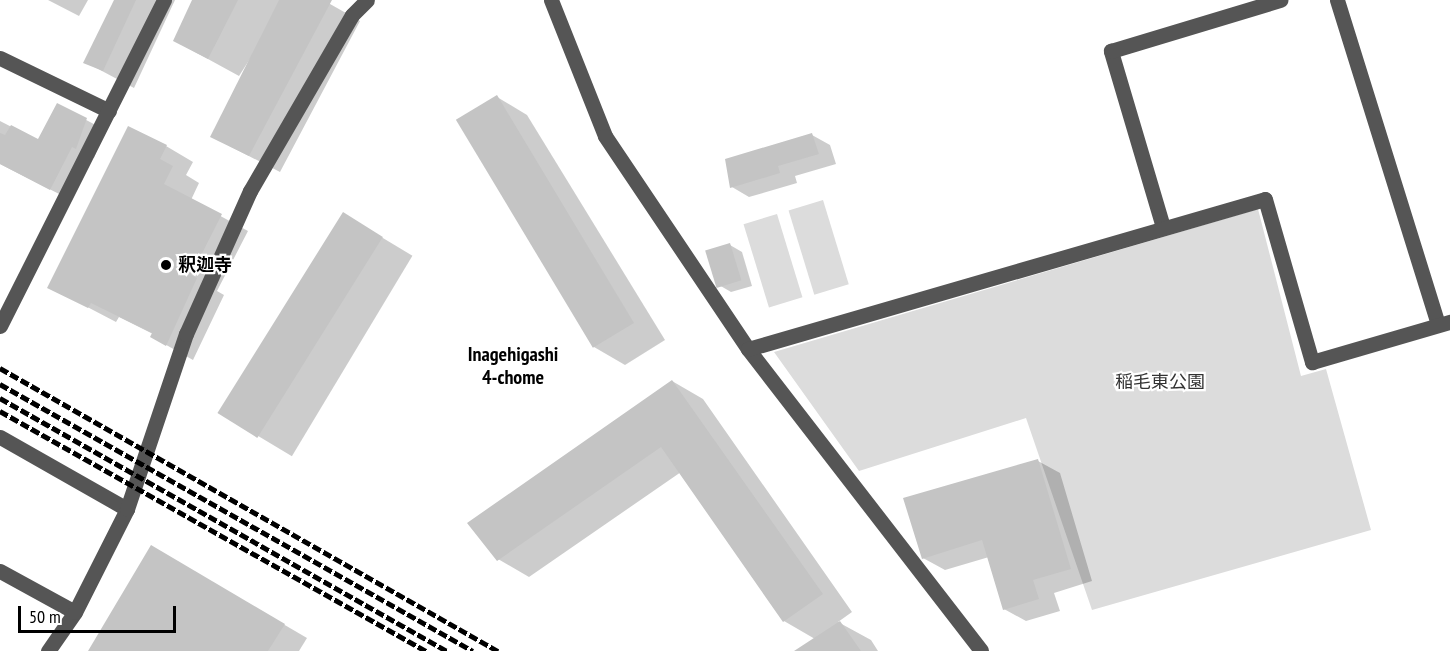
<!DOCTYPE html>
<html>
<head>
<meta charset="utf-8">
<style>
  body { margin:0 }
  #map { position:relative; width:1450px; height:651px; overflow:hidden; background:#fff; font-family:"PT Sans Narrow","Noto Sans JP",sans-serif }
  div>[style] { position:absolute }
  .green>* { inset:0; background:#dcdcdc; transform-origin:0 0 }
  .shadow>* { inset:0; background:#0003; transform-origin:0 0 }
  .building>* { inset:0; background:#c4c4c4; transform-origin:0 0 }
  .minor>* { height:15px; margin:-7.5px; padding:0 7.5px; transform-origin:7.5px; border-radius:7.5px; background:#555 }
  .rail>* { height:4.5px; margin-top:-2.25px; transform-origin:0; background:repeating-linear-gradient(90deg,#000 0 9px,transparent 0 12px) }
  .dots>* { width:16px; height:16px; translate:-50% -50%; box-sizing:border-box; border:3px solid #fff; border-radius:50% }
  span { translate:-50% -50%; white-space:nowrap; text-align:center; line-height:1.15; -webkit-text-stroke:4.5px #fff; paint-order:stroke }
  .poi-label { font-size:18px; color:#000; font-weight:700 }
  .left { translate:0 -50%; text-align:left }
  .park-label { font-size:18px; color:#333 }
  .neighbourhood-label { font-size:20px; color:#000; font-weight:700 }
  .scale { position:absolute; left:18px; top:606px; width:158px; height:27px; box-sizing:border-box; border:3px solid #000; border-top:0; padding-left:8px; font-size:18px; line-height:21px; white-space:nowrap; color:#000; -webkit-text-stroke:4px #fff; paint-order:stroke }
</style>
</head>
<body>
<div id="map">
  <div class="green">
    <div style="left:823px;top:200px;width:88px;height:36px;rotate:73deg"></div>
    <div style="clip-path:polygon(1258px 209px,1301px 376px,1326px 369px,1371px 530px,1092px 610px,1026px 418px,859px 471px,774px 352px)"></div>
    <div style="left:777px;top:214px;width:87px;height:35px;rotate:73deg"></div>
  </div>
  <div class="shadow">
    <div style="clip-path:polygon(48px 0,88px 0,79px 16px)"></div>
    <div style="clip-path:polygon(115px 0,175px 0,134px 88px,85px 62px)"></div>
    <div style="clip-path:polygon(194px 0,323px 0,360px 21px,280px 172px,212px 137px,255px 51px,239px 76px,175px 41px)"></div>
    <div style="clip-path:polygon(497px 97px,527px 115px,665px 340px,625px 365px,594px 347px)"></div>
    <div style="clip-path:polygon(58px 105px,105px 130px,94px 158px,91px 156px,69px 199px,0 164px,0 121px,39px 141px)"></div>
    <div style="clip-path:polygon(812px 135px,830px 145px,836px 164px,795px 176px,797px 183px,749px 197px,732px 187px)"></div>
    <div style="clip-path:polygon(166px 146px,193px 162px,186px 175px,199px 183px,191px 200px,248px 231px,217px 291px,224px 295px,193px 360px,152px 337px,153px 334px,119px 317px,116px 322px,49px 287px)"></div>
    <div style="left:343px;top:214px;width:81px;height:234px;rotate:31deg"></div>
    <div style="clip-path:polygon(730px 245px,742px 252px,752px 286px,731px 292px,719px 285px)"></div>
    <div style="clip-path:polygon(672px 381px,703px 399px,852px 612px,838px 622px,871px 640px,878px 651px,807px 651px,815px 639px,784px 621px,681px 472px,529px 577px,498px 559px)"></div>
    <div style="clip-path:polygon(1038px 461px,1060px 473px,1092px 581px,1054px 593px,1060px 611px,1026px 621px,1004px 609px,989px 557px,945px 570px,923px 558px)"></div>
    <div style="clip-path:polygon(151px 547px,307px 638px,299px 651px,90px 651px)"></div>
  </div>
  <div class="building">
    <div style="clip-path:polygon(114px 0,136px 0,103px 71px,83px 63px)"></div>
    <div style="clip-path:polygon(192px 0,238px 0,208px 59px,173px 41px)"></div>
    <div style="clip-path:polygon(279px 0,332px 0,249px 156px,210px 137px)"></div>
    <div style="left:497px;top:95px;width:266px;height:48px;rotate:59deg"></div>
    <div style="clip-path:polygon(57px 103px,87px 118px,76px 149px,72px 147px,50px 190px,0 164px,0 133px,5px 135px,11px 125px,38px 139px)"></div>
    <div style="clip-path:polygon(128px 126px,167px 145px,160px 159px,173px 166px,164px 184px,222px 214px,191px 275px,197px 278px,166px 346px,150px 337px,152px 333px,91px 303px,88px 308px,47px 288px)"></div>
    <div style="clip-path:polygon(812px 133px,819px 154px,778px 166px,780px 173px,730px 188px,725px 159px)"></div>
    <div style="left:343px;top:212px;width:47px;height:237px;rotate:32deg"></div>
    <div style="left:730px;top:243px;width:39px;height:26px;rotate:73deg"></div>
    <div style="clip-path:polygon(672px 380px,823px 594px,783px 622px,661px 447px,497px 561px,467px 523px)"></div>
    <div style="clip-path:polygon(1038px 459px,1071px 569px,1033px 580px,1039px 599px,1003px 610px,982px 540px,922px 559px,903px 498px)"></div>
    <div style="clip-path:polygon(151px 545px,285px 624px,268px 651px,88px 651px)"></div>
    <div style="clip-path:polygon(840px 621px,861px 651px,794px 651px)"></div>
  </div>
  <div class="minor">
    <div style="left:551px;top:0;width:146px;rotate:68.3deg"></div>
    <div style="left:605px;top:136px;width:257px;rotate:56.1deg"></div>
    <div style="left:748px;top:349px;width:381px;rotate:52.3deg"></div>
    <div style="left:1337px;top:0;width:340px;rotate:72.7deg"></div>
    <div style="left:0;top:58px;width:121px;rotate:25.9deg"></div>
    <div style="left:1163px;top:227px;width:184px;rotate:-106.5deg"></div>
    <div style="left:1111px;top:51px;width:177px;rotate:-16.8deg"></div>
    <div style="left:0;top:326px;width:365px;rotate:-63.3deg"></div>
    <div style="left:748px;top:349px;width:538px;rotate:-16.18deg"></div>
    <div style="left:1265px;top:199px;width:170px;rotate:73.9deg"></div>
    <div style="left:1312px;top:362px;width:144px;rotate:-16.2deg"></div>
    <div style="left:0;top:437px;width:146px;rotate:29.6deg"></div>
    <div style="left:0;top:571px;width:85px;rotate:28.7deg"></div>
    <div style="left:48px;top:651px;width:47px;rotate:-55.3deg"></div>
    <div style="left:75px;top:612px;width:115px;rotate:-63.2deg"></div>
    <div style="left:127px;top:509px;width:185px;rotate:-71.4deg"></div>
    <div style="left:186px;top:334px;width:157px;rotate:-65.9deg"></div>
    <div style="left:250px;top:191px;width:203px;rotate:-59.9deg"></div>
    <div style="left:352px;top:15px;width:21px;rotate:-45deg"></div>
  </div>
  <div class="rail">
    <div style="left:0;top:368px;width:573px;rotate:29.61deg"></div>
    <div style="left:0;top:384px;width:543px;rotate:29.44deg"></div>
    <div style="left:0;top:398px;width:514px;rotate:29.51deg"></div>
    <div style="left:0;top:411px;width:489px;rotate:29.4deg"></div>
  </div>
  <div class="dots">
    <div style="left:166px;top:265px;background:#000"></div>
  </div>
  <div class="poi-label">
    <span class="left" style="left:178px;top:265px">釈迦寺</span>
  </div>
  <div class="park-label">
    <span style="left:1160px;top:382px">稲毛東公園</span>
  </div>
  <div class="neighbourhood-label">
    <span style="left:513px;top:366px">Inagehigashi<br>4-chome</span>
  </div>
  <div class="scale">50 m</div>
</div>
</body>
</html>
